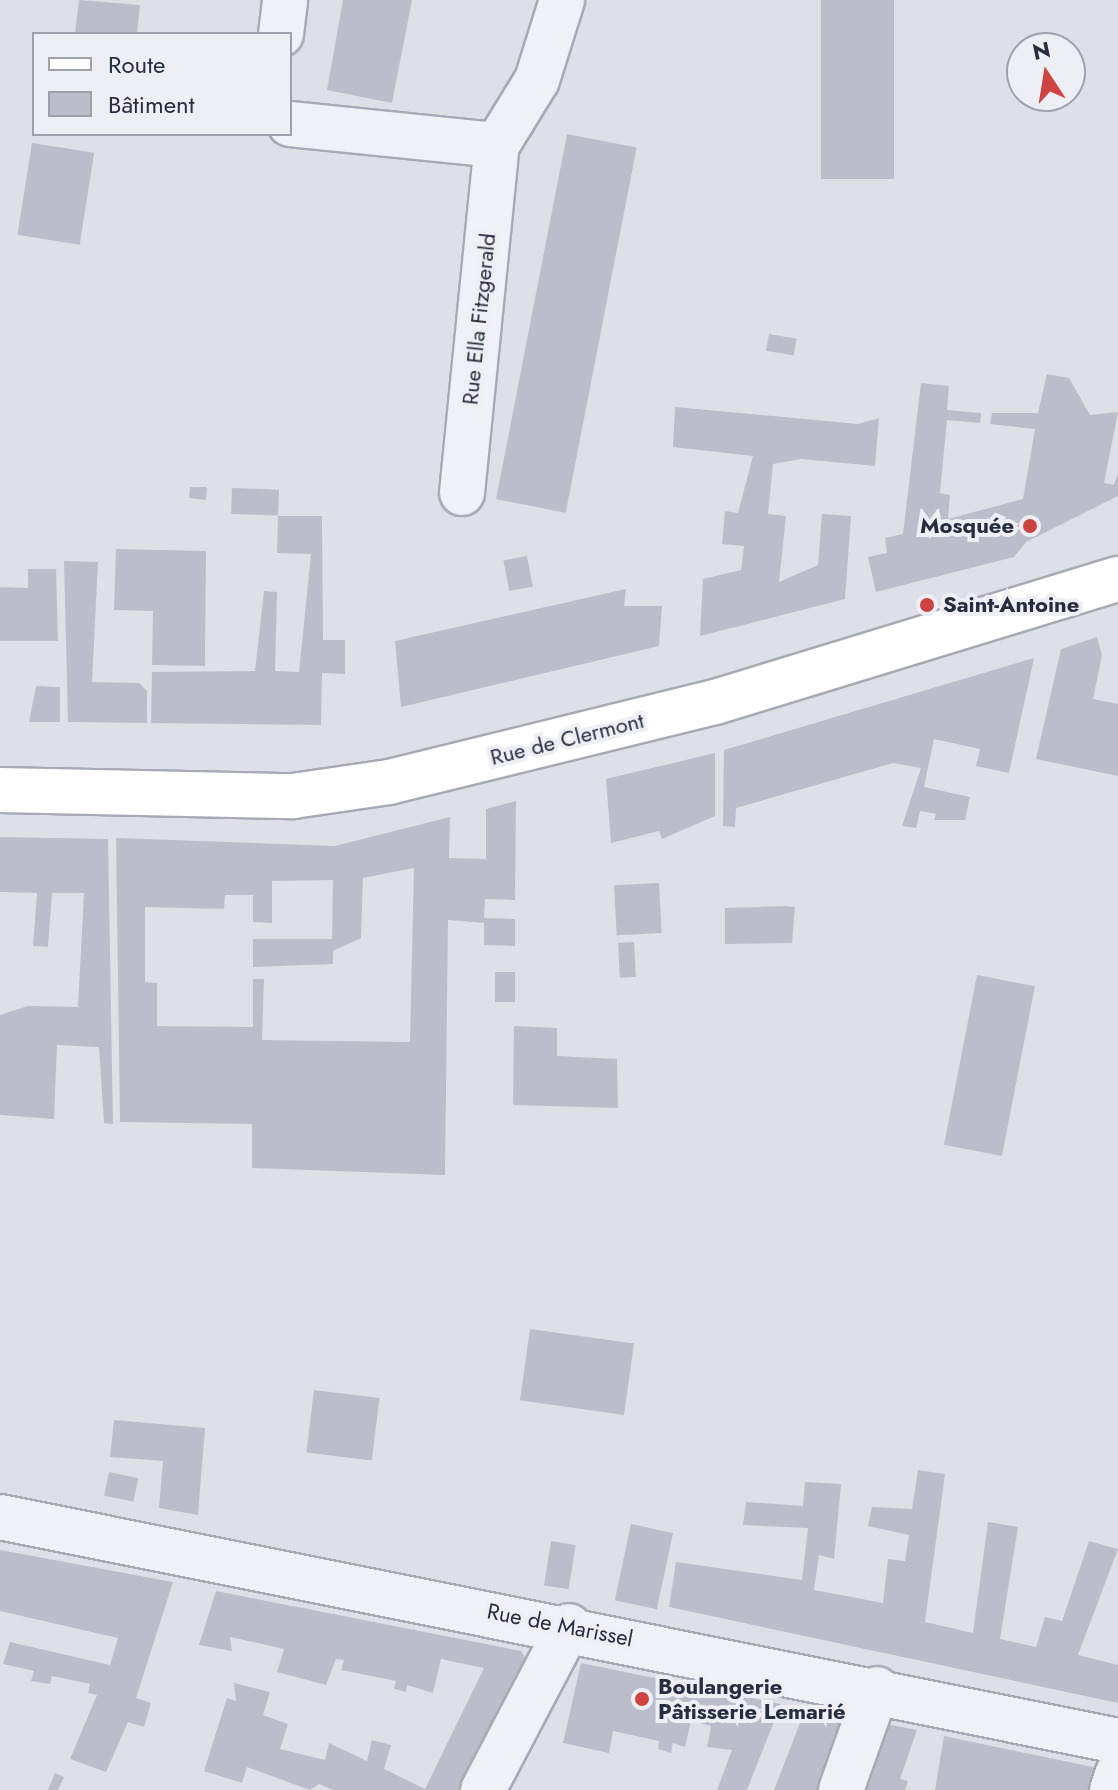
<!DOCTYPE html>
<html>
<head>
<meta charset="utf-8">
<style>
  body { margin:0 }
  #map { position:relative; width:1118px; height:1790px; overflow:hidden; background:#dee0e7; font-family:Jost,sans-serif }
  div>[style] { position:absolute }
  .building>* { inset:0; background:#bbbeca; transform-origin:0 0 }
  .roads { filter:drop-shadow(2px 0 #a7aab4) drop-shadow(-2px 0 #a7aab4) drop-shadow(0 2px #a7aab4) drop-shadow(0 -2px #a7aab4) }
  .minor>* { height:44px; margin:-22px; padding:0 22px; transform-origin:22px; border-radius:22px; background:#f0f1f6 }
  .major>* { height:44px; margin:-22px; padding:0 22px; transform-origin:22px; border-radius:22px; background:#fff }
  .dots>* { width:22px; height:22px; translate:-50% -50%; box-sizing:border-box; border:4px solid #edeff5; border-radius:50% }
  span { translate:-50% -50%; white-space:nowrap; text-align:center; line-height:1.15; -webkit-text-stroke:8px #edeff5; paint-order:stroke }
  .street-label { font-size:22px; color:#272c3e }
  .poi-label { font-size:22px; color:#272c3e; font-weight:700 }
  .right { translate:-100% -50%; text-align:right }
  .left { translate:0 -50%; text-align:left }
  .legend { position:absolute; left:32px; top:32px; width:260px; height:104px; box-sizing:border-box; background:#edeff5; border:2px solid #9ea1ac; margin:0; padding:10px 14px; list-style:none; font-size:24px; color:#272c3e }
  .legend li { display:flex; align-items:center; gap:16px; height:40px }
  .legend b { width:40px; border:2px solid #9ea1ac }
  .north { position:absolute; left:1006px; top:32px; width:80px; height:80px; box-sizing:border-box; background:#edeff5; border:2px solid #9ea1ac; border-radius:50%; rotate:348deg; font-size:22px; font-weight:700; line-height:32px; text-align:center; color:#272c3e }
  .north::after { content:''; display:block; margin:auto; width:28px; height:36px; background:#cd4342; clip-path:polygon(50% 0,100% 100%,50% 72%,0 100%) }
</style>
</head>
<body>
<div id="map">
  <div class="building">
    <div style="clip-path:polygon(79px 0,140px 5px,137px 34px,75px 34px)"></div>
    <div style="clip-path:polygon(343px 0,412px 0,392px 103px,327px 90px)"></div>
    <div style="left:821px;top:0;width:73px;height:179px"></div>
    <div style="left:567px;top:134px;width:71px;height:372px;rotate:11deg"></div>
    <div style="left:32px;top:143px;width:63px;height:93px;rotate:9deg"></div>
    <div style="left:769px;top:334px;width:28px;height:17px;rotate:10deg"></div>
    <div style="clip-path:polygon(1047px 374px,1069px 378px,1090px 415px,1118px 412px,1104px 483px,1114px 485px,1118px 473px,1118px 496px,1026px 542px,1014px 557px,876px 592px,868px 557px,887px 553px,885px 538px,903px 534px,921px 383px,949px 386px,947px 410px,981px 413px,980px 423px,947px 420px,940px 493px,950px 495px,948px 519px,1023px 499px,1035px 429px,990px 424px,992px 413px,1038px 413px)"></div>
    <div style="clip-path:polygon(675px 407px,858px 424px,879px 418px,875px 466px,801px 459px,773px 464px,768px 514px,786px 516px,779px 582px,818px 565px,822px 514px,851px 516px,845px 599px,700px 636px,703px 579px,741px 570px,744px 546px,722px 544px,725px 511px,738px 513px,753px 456px,673px 447px)"></div>
    <div style="clip-path:polygon(190px 487px,207px 487px,206px 500px,189px 498px)"></div>
    <div style="left:232px;top:488px;width:47px;height:26px;rotate:2deg"></div>
    <div style="clip-path:polygon(278px 516px,322px 516px,323px 640px,345px 640px,345px 674px,322px 673px,321px 725px,151px 723px,152px 672px,255px 671px,264px 591px,277px 592px,275px 671px,299px 672px,311px 554px,277px 553px)"></div>
    <div style="clip-path:polygon(116px 549px,206px 551px,205px 666px,152px 665px,153px 611px,114px 610px)"></div>
    <div style="left:527px;top:556px;width:31px;height:24px;rotate:79deg"></div>
    <div style="clip-path:polygon(64px 561px,98px 562px,92px 682px,139px 683px,147px 691px,147px 723px,68px 722px)"></div>
    <div style="clip-path:polygon(28px 569px,56px 569px,58px 641px,0 641px,0 587px,28px 588px)"></div>
    <div style="clip-path:polygon(626px 589px,624px 606px,662px 606px,659px 646px,401px 707px,395px 641px)"></div>
    <div style="clip-path:polygon(1097px 637px,1102px 655px,1093px 699px,1118px 704px,1118px 776px,1036px 759px,1061px 649px)"></div>
    <div style="clip-path:polygon(1034px 658px,1009px 773px,976px 766px,980px 749px,934px 739px,924px 787px,970px 797px,965px 820px,934px 820px,936px 814px,920px 811px,916px 828px,902px 826px,921px 768px,893px 763px,736px 808px,735px 827px,723px 826px,724px 750px)"></div>
    <div style="clip-path:polygon(36px 686px,60px 687px,60px 722px,29px 722px)"></div>
    <div style="clip-path:polygon(715px 753px,715px 816px,662px 839px,659px 831px,611px 843px,606px 779px)"></div>
    <div style="clip-path:polygon(evenodd,516px 801px,515px 900px,485px 899px,484px 918px,515px 919px,515px 946px,484px 945px,484px 923px,448px 920px,445px 1175px,252px 1168px,252px 1124px,120px 1122px,116px 838px,335px 846px,450px 817px,449px 858px,486px 859px,486px 809px,516px 801px,414px 868px,410px 1042px,262px 1040px,264px 979px,253px 979px,253px 1027px,157px 1026px,157px 983px,145px 982px,145px 907px,224px 909px,225px 895px,253px 895px,253px 922px,272px 923px,272px 881px,333px 880px,332px 939px,253px 939px,253px 967px,333px 964px,333px 951px,361px 938px,363px 878px,414px 868px)"></div>
    <div style="clip-path:polygon(0 837px,108px 839px,113px 1124px,104px 1123px,99px 1047px,57px 1045px,54px 1119px,0 1115px,0 1015px,28px 1006px,78px 1007px,84px 893px,52px 893px,48px 947px,33px 946px,37px 893px,0 892px)"></div>
    <div style="left:659px;top:883px;width:50px;height:45px;rotate:87deg"></div>
    <div style="clip-path:polygon(784px 906px,795px 907px,792px 943px,725px 944px,725px 908px)"></div>
    <div style="left:634px;top:942px;width:35px;height:16px;rotate:87deg"></div>
    <div style="left:495px;top:972px;width:20px;height:30px"></div>
    <div style="left:977px;top:975px;width:59px;height:173px;rotate:11deg"></div>
    <div style="clip-path:polygon(514px 1026px,557px 1028px,557px 1056px,617px 1059px,618px 1108px,513px 1105px)"></div>
    <div style="left:530px;top:1329px;width:105px;height:72px;rotate:8deg"></div>
    <div style="left:314px;top:1390px;width:66px;height:63px;rotate:7deg"></div>
    <div style="clip-path:polygon(114px 1420px,205px 1428px,198px 1515px,159px 1508px,163px 1461px,110px 1457px)"></div>
    <div style="clip-path:polygon(918px 1470px,945px 1474px,925px 1622px,973px 1633px,988px 1522px,1018px 1527px,1000px 1639px,1036px 1647px,1045px 1617px,1062px 1621px,1089px 1541px,1118px 1549px,1078px 1655px,1118px 1665px,1118px 1703px,669px 1607px,676px 1562px,802px 1580px,808px 1528px,743px 1525px,746px 1502px,803px 1506px,805px 1482px,841px 1484px,834px 1559px,819px 1555px,814px 1590px,883px 1603px,888px 1559px,905px 1561px,909px 1535px,868px 1526px,872px 1507px,912px 1509px)"></div>
    <div style="left:109px;top:1472px;width:30px;height:24px;rotate:12deg"></div>
    <div style="left:631px;top:1524px;width:43px;height:78px;rotate:12deg"></div>
    <div style="left:551px;top:1541px;width:25px;height:45px;rotate:9deg"></div>
    <div style="clip-path:polygon(0 1550px,173px 1582px,136px 1698px,151px 1703px,144px 1727px,128px 1722px,106px 1772px,70px 1759px,97px 1695px,88px 1693px,90px 1684px,52px 1676px,50px 1684px,31px 1681px,34px 1671px,3px 1664px,10px 1642px,110px 1665px,118px 1638px,0 1611px)"></div>
    <div style="clip-path:polygon(216px 1591px,521px 1651px,529px 1665px,465px 1790px,333px 1790px,319px 1784px,310px 1790px,247px 1767px,242px 1783px,204px 1771px,227px 1698px,236px 1701px,234px 1683px,270px 1692px,263px 1715px,288px 1724px,280px 1749px,325px 1760px,329px 1743px,367px 1761px,372px 1740px,391px 1745px,384px 1769px,425px 1789px,484px 1668px,441px 1659px,433px 1693px,407px 1685px,406px 1692px,394px 1689px,396px 1681px,341px 1670px,344px 1660px,336px 1659px,326px 1685px,277px 1672px,284px 1649px,230px 1637px,232px 1651px,199px 1645px)"></div>
    <div style="clip-path:polygon(581px 1663px,781px 1704px,747px 1790px,717px 1790px,732px 1750px,707px 1747px,711px 1726px,691px 1721px,685px 1747px,673px 1743px,671px 1753px,658px 1749px,659px 1741px,613px 1731px,609px 1753px,563px 1743px)"></div>
    <div style="clip-path:polygon(805px 1710px,835px 1715px,845px 1729px,823px 1790px,774px 1790px)"></div>
    <div style="clip-path:polygon(891px 1725px,917px 1730px,900px 1779px,908px 1781px,905px 1790px,861px 1790px,882px 1730px)"></div>
    <div style="clip-path:polygon(944px 1736px,1107px 1770px,1100px 1790px,935px 1790px)"></div>
    <div style="clip-path:polygon(55px 1773px,64px 1777px,58px 1790px,48px 1790px)"></div>
  </div>
  <div class="roads">
    <div class="minor">
      <div style="left:281px;top:34px;width:34px;rotate:-83deg"></div>
      <div style="left:290px;top:124px;width:208px;rotate:5.8deg"></div>
      <div style="left:497px;top:145px;width:76px;rotate:-58.4deg"></div>
      <div style="left:537px;top:80px;width:84px;rotate:-72.6deg"></div>
      <div style="left:462px;top:493px;width:350px;rotate:-84.3deg"></div>
      <div style="left:0;top:1517px;width:1140px;rotate:11.33deg"></div>
      <div style="left:483px;top:1790px;width:185px;rotate:-62.3deg"></div>
      <div style="left:841px;top:1790px;width:107px;rotate:-70.4deg"></div>
      <div style="left:1112px;top:1790px;width:18px;rotate:-71deg"></div>
    </div>
    <div class="major">
      <div style="left:0;top:790px;width:293px;rotate:1.2deg"></div>
      <div style="left:293px;top:796px;width:97px;rotate:-8.3deg"></div>
      <div style="left:389px;top:782px;width:336px;rotate:-13.8deg"></div>
      <div style="left:715px;top:702px;width:421px;rotate:-17deg"></div>
    </div>
  </div>
  <div class="dots">
    <div style="left:1030px;top:526px;background:#cd4342"></div>
    <div style="left:927px;top:605px;background:#cd4342"></div>
    <div style="left:642px;top:1699px;background:#cd4342"></div>
  </div>
  <div class="street-label">
    <span style="left:479px;top:319px;rotate:-84deg">Rue Ella Fitzgerald</span>
    <span style="left:567px;top:739px;rotate:-14deg">Rue de Clermont</span>
    <span style="left:560px;top:1625px;rotate:11deg">Rue de Marissel</span>
  </div>
  <div class="poi-label">
    <span class="right" style="left:1014px;top:526px">Mosquée</span>
    <span class="left" style="left:943px;top:605px">Saint-Antoine</span>
    <span class="left" style="left:658px;top:1699px">Boulangerie<br>Pâtisserie Lemarié</span>
  </div>
  <ul class="legend">
  <li><b style="height:10px;background:#fff"></b>Route</li>
  <li><b style="height:22px;background:#bbbeca"></b>Bâtiment</li>
  </ul>
  <div class="north">N</div>
</div>
</body>
</html>
